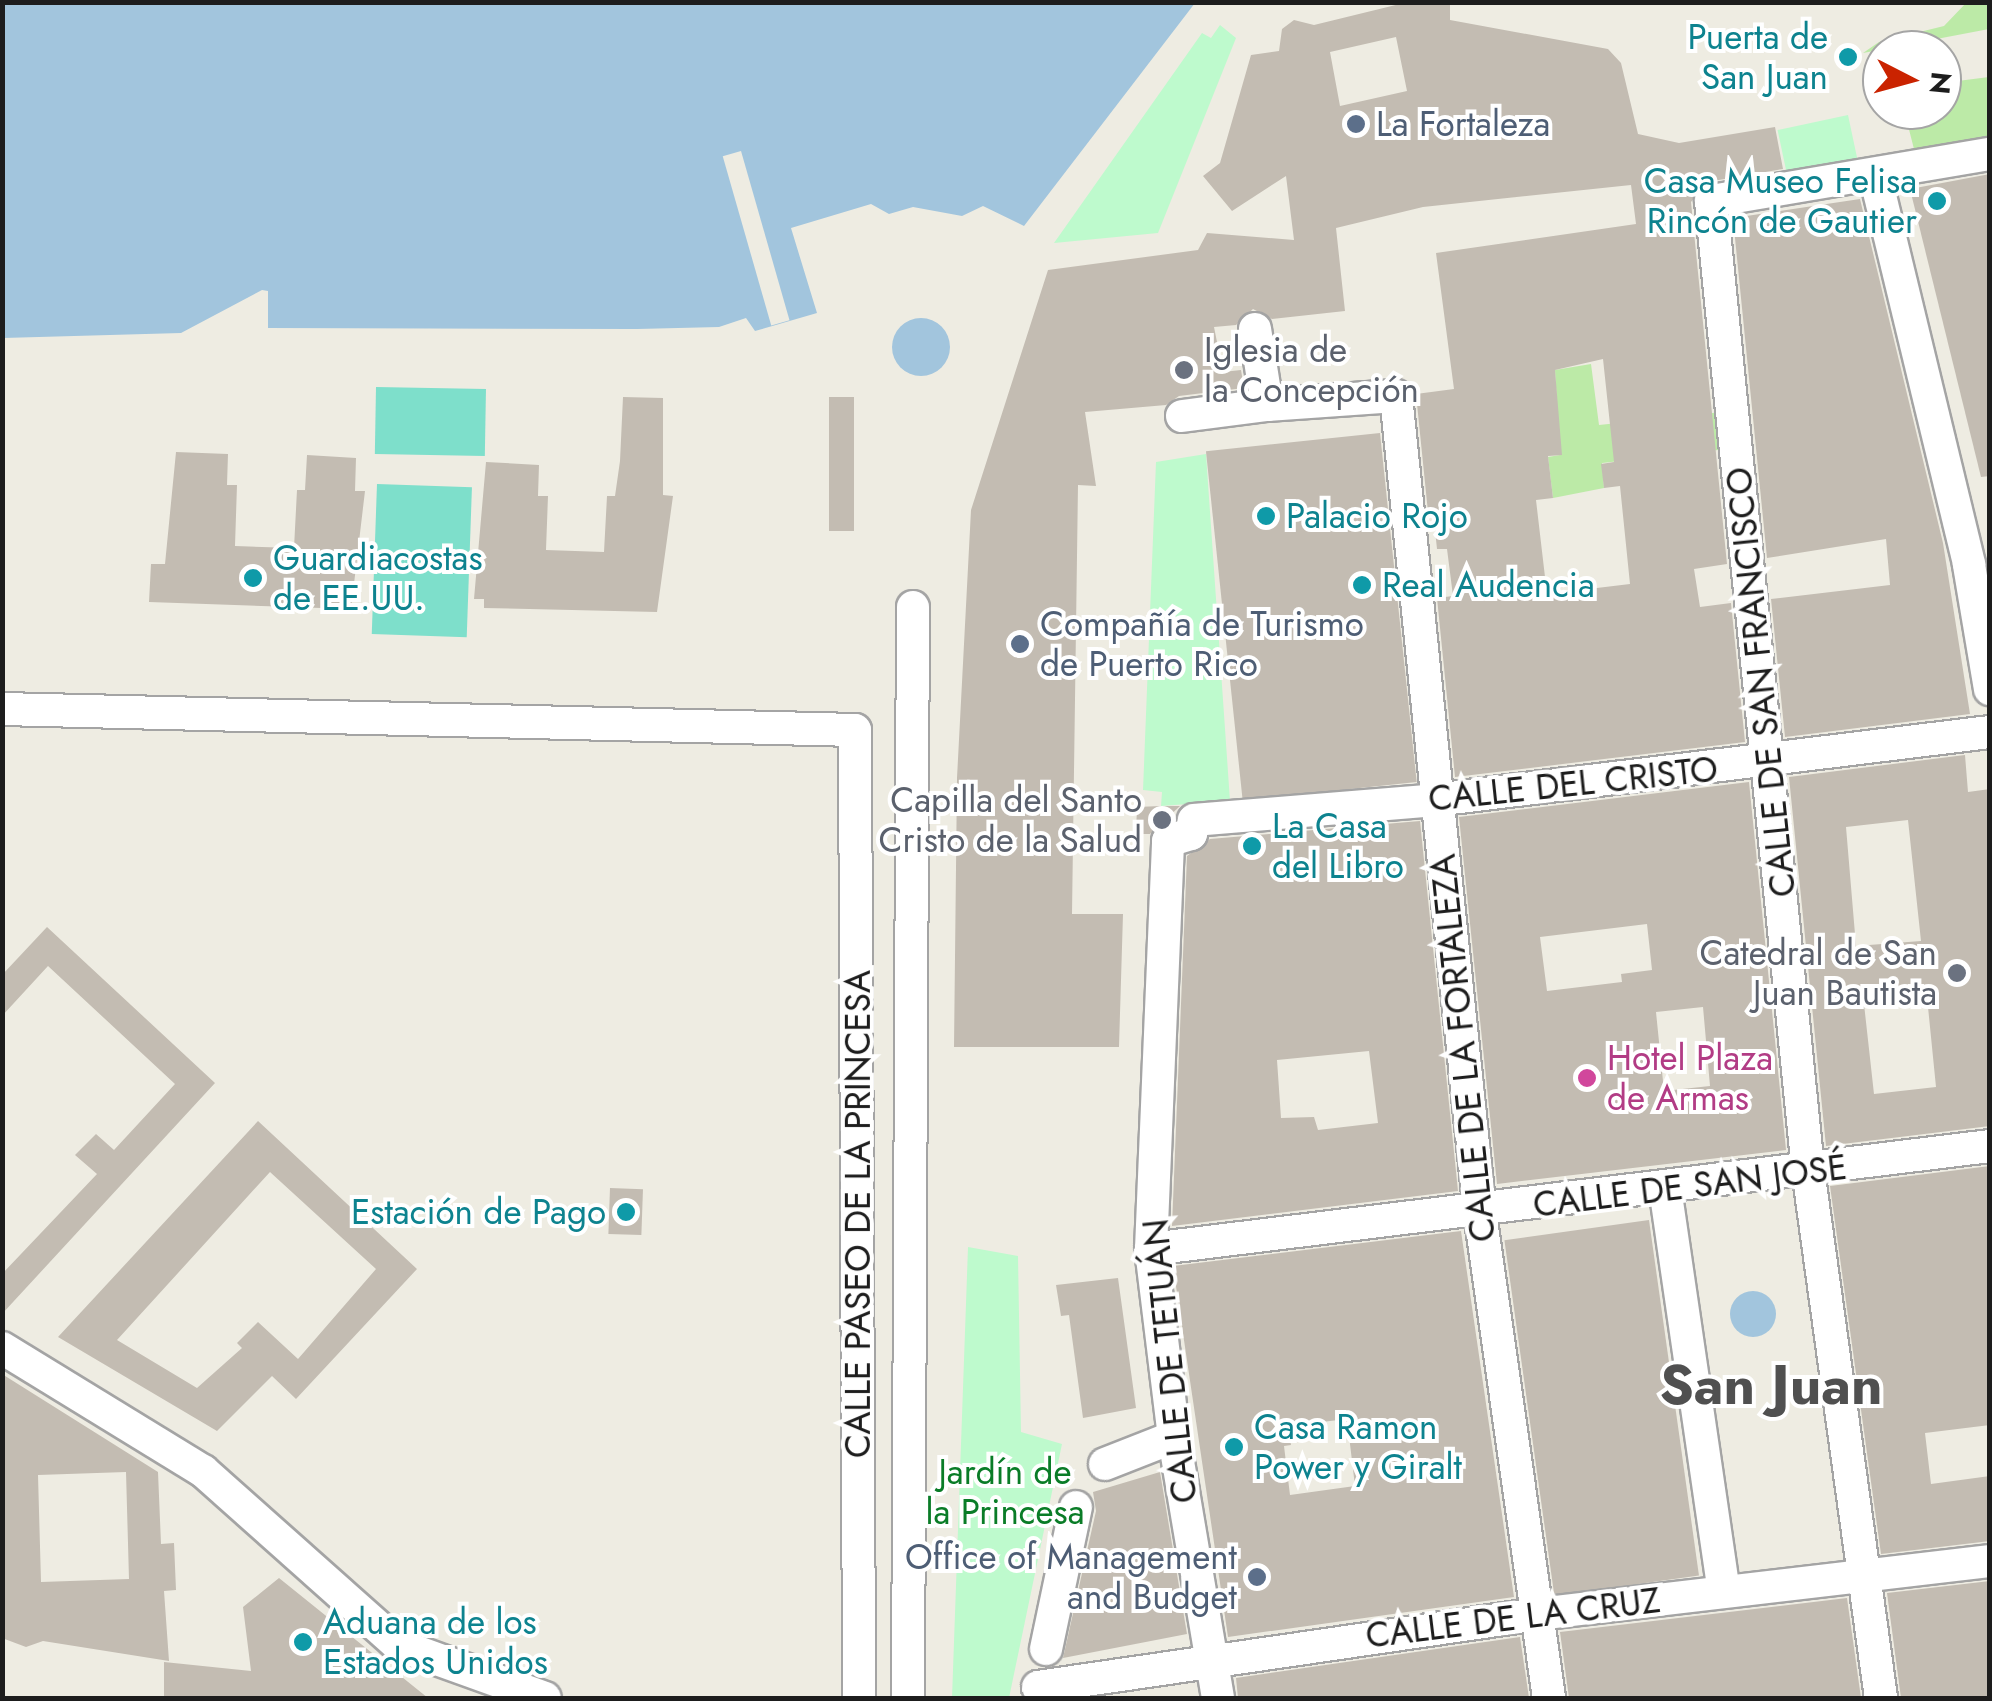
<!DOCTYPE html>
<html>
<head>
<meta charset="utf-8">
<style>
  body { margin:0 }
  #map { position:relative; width:1992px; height:1701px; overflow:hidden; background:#eeece2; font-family:Jost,sans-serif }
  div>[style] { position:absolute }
  .grass>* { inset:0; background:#bceaa7 }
  .park>* { inset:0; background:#befacd; transform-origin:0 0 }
  .pitch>* { inset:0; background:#7edfcb; transform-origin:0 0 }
  .water>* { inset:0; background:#a2c5dd }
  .round { border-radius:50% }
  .pier>* { inset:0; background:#eeece2; transform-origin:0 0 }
  .building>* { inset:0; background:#c3bcb2; transform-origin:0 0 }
  .roads { filter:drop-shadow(2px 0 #a4a4a4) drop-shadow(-2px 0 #a4a4a4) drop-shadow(0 2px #a4a4a4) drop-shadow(0 -2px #a4a4a4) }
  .street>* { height:32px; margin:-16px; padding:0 16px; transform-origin:16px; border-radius:16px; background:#fff }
  .dots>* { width:28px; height:28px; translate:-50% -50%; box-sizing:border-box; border:5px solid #fff; border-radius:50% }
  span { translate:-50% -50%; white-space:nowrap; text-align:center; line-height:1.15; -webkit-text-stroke:8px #fff; paint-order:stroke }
  .culture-label { font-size:35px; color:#0d838f }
  .right { translate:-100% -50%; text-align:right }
  .left { translate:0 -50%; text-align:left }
  .service-label { font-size:35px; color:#4e5e75 }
  .worship-label { font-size:35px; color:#5b616d }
  .street-label { font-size:35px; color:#1d1d1d }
  .hotel-label { font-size:35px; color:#b23c85 }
  .park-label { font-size:35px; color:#0a7c27 }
  .town-label { font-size:55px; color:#505050; font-weight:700 }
  .frame { position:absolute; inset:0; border:5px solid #1d1d1d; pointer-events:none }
  .north { position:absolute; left:1862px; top:30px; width:100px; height:100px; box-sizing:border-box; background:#fff; border:2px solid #a5a5a5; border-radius:50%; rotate:96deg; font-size:28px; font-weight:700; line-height:40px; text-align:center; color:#1d1d1d }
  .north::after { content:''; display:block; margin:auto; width:35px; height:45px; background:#ca2300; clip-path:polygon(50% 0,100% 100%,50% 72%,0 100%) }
</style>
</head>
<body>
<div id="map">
  <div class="grass">
    <div style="clip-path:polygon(1966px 3px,1989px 3px,1989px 29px,1863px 53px,1879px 42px,1944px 26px)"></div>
    <div style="clip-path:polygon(1989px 77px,1989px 136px,1914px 149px,1904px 110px,1942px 110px,1942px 83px)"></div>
    <div style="clip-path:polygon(1591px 364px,1599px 425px,1722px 412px,1727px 449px,1602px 463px,1604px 488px,1553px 498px,1548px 457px,1560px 455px,1555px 370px)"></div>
  </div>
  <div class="park">
    <div style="clip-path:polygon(1220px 25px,1236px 38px,1158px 233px,1054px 243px,1202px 33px,1211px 38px)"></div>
    <div style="left:1848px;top:115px;width:49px;height:72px;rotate:78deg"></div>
    <div style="clip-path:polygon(1206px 454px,1230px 801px,1161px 806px,1162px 792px,1143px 790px,1156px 462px)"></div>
    <div style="clip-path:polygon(968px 1247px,1018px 1256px,1021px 1432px,1062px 1444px,1009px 1698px,952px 1698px)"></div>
  </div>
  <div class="pitch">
    <div style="left:376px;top:387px;width:110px;height:67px;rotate:1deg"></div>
    <div style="left:377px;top:484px;width:95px;height:150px;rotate:2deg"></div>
  </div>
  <div class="water">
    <div style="clip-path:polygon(3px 3px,1195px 3px,1024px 226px,983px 206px,962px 216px,913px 207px,889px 214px,871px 204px,791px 228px,817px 313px,755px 331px,746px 318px,719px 327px,637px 329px,268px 328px,268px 291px,262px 290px,181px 333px,3px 338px)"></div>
    <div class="round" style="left:892px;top:318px;width:58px;height:58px"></div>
    <div class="round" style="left:1730px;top:1291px;width:46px;height:46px"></div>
  </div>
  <div class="pier">
    <div style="left:741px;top:151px;width:176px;height:19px;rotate:74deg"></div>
  </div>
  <div class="building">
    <div style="clip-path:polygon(evenodd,1408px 2px,1450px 2px,1450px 20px,1608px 49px,1621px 63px,1638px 134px,1679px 143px,1775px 127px,1783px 169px,1707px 182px,1691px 202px,1727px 564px,1694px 569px,1700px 607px,1731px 603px,1745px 742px,1455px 777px,1437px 598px,1453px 596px,1447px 549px,1437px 549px,1433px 511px,1428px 512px,1416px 394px,1454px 389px,1436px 253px,1636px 224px,1631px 185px,1423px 207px,1336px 228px,1345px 311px,1272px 319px,1253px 309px,1236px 325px,1214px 327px,1223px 372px,1241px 370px,1244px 388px,1179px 396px,1166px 405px,1085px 412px,1096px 486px,1078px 485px,1072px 914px,1123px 914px,1119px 1047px,954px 1047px,957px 778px,971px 510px,1048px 270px,1198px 250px,1207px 233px,1294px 240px,1286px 176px,1232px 211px,1203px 176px,1220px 163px,1251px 55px,1279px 51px,1282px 29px,1294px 20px,1314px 25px,1408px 2px,1396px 37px,1407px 91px,1340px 106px,1330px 52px,1396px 37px,1408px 2px,1603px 359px,1614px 462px,1601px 464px,1604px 488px,1620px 486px,1630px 584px,1547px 594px,1536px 500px,1553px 498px,1548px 456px,1562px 455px,1555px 370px,1603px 359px)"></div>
    <div style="clip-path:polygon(1990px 174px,1990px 476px,1981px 477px,1910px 189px)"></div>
    <div style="clip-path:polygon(1860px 199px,1943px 543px,1970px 714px,1785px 737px,1771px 599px,1890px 585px,1886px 539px,1767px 558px,1733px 218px)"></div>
    <div style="clip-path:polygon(623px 397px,663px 398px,663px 495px,673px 496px,657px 612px,484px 608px,484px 599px,474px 599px,486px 462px,539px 465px,538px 496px,548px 496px,546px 550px,604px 552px,607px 496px,615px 496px,620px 461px)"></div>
    <div style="left:829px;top:397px;width:25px;height:134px"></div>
    <div style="left:1380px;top:433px;width:351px;height:175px;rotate:84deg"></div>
    <div style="clip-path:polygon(176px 452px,228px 454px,227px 485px,237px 485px,235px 546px,294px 548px,297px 490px,305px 490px,307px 455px,356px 458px,355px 491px,365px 491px,351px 609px,149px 602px,151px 564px,165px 564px)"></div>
    <div style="clip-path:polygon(evenodd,1965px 755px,1968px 792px,1990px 789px,1990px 1126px,1826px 1146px,1789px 777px,1965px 755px,1908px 820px,1921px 941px,1856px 946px,1846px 827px,1908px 820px,1965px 755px,1927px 997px,1936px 1087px,1874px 1094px,1864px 1004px,1927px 997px)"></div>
    <div style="clip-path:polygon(evenodd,1749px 782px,1786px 1150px,1497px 1184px,1459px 817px,1749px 782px,1647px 924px,1652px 970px,1621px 974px,1622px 982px,1547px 991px,1540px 937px,1647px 924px,1749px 782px,1703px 1007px,1710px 1086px,1664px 1091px,1656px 1012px,1703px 1007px)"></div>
    <div style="clip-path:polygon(1161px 806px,1180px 806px,1150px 834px,1136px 834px,1137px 807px)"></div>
    <div style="clip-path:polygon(evenodd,1420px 821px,1458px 1191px,1172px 1226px,1187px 856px,1210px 839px,1420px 821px,1369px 1051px,1378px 1123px,1318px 1130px,1314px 1117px,1281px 1118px,1277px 1060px,1369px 1051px)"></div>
    <div style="clip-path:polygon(47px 927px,215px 1083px,2px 1314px,2px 1274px,97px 1174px,75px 1155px,96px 1134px,114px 1150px,175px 1084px,48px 966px,2px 1016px,2px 975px)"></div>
    <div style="clip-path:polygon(evenodd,258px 1121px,417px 1269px,296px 1399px,272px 1376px,217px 1431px,58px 1337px,258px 1121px,270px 1172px,376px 1269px,298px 1359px,258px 1322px,237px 1343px,242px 1348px,197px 1388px,117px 1340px,270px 1172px)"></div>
    <div style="clip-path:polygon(1990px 1166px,1990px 1425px,1925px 1433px,1931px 1484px,1990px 1476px,1990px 1541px,1881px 1554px,1830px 1186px)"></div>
    <div style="left:610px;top:1188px;width:33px;height:46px;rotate:2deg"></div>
    <div style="left:1649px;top:1220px;width:359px;height:146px;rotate:82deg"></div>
    <div style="clip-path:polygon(evenodd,1461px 1231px,1514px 1597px,1228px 1637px,1173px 1266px,1461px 1231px,1347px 1419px,1355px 1486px,1290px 1495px,1284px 1446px,1291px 1445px,1288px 1426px,1347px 1419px)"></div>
    <div style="clip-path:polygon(1118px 1278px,1136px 1408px,1083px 1418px,1069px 1315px,1061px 1316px,1056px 1285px)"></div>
    <div style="clip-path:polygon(evenodd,2px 1374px,158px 1472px,161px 1544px,174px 1543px,176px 1590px,164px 1591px,169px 1661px,43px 1641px,26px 1647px,2px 1638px,2px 1374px,126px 1472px,129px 1579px,41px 1582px,38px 1475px,126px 1472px)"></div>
    <div style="clip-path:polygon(1160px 1472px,1187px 1634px,1063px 1658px,1096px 1511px,1093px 1492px)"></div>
    <div style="clip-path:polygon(279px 1578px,428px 1698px,164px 1698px,164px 1662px,251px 1671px,243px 1607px)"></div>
    <div style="clip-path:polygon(1990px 1581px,1990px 1698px,1901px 1698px,1887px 1593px)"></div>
    <div style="clip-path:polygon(1847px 1598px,1861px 1698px,1569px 1698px,1560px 1632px)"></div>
    <div style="clip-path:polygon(1520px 1637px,1529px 1698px,1238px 1698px,1236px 1678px)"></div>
  </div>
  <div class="roads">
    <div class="street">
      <div style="left:1875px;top:175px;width:401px;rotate:76.4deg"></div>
      <div style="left:1969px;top:565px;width:126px;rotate:80.4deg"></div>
      <div style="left:1255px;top:329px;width:77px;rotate:81deg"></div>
      <div style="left:1267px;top:405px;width:129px;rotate:-4deg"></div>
      <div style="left:1396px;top:396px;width:821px;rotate:84.13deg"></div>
      <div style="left:1480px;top:1213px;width:490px;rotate:81.9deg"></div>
      <div style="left:1182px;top:416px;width:86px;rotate:-7.4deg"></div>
      <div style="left:2px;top:709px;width:853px;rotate:1.41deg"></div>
      <div style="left:855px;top:730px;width:968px;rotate:89.76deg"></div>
      <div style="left:1665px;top:1188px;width:407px;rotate:81.7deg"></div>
      <div style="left:1151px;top:1249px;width:845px;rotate:-7deg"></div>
      <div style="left:2px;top:1348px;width:236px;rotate:31.5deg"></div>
      <div style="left:203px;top:1471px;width:261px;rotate:41.7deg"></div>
      <div style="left:398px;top:1645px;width:156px;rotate:19.8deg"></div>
      <div style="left:1105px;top:1464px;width:74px;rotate:-21.4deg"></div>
      <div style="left:1046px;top:1649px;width:145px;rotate:-78.1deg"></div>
      <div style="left:1038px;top:1687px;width:505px;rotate:-8.31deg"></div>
      <div style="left:1538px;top:1614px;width:455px;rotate:-6.7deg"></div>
      <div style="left:908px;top:1698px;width:1091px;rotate:-89.74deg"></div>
      <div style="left:1218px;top:1698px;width:265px;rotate:-99.6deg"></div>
      <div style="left:1174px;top:1437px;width:189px;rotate:-97deg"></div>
      <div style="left:1151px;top:1249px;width:408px;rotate:-87.6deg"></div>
      <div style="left:1168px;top:841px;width:24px;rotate:-17deg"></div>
      <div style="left:1191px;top:834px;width:14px;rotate:-78deg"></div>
      <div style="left:1194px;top:820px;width:242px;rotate:-4.7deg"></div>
      <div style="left:1435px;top:800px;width:559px;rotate:-6.99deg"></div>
      <div style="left:1881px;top:1698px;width:533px;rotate:-97.87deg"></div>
      <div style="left:1808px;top:1170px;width:974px;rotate:-95.72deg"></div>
      <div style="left:1711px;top:201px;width:283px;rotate:-9.6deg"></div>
    </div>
  </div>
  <div class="dots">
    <div style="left:1848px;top:57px;background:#0f9aa8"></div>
    <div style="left:1356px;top:124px;background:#5c6f8a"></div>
    <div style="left:1937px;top:201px;background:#0f9aa8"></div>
    <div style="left:1184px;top:370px;background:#6b7280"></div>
    <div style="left:1266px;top:516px;background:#0f9aa8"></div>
    <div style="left:253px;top:578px;background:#0f9aa8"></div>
    <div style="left:1362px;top:585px;background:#0f9aa8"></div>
    <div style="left:1020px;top:644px;background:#5c6f8a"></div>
    <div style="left:1162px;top:820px;background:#6b7280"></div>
    <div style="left:1252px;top:846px;background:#0f9aa8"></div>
    <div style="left:1957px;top:973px;background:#6b7280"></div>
    <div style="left:1587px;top:1078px;background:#d1479c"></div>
    <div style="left:626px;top:1212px;background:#0f9aa8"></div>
    <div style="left:1234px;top:1447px;background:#0f9aa8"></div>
    <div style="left:1257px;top:1577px;background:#5c6f8a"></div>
    <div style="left:303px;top:1642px;background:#0f9aa8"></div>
  </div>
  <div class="culture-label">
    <span class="right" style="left:1828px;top:57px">Puerta de<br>San Juan</span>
    <span class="right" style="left:1917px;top:201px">Casa Museo Felisa<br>Rincón de Gautier</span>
    <span class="left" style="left:1286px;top:516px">Palacio Rojo</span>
    <span class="left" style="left:273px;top:578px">Guardiacostas<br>de EE.UU.</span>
    <span class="left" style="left:1382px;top:585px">Real Audencia</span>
    <span class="left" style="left:1272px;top:846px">La Casa<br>del Libro</span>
    <span class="right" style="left:606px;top:1212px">Estación de Pago</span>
    <span class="left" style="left:1254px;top:1447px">Casa Ramon<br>Power y Giralt</span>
    <span class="left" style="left:323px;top:1642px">Aduana de los<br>Estados Unidos</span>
  </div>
  <div class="service-label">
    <span class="left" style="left:1376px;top:124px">La Fortaleza</span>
    <span class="left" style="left:1040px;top:644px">Compañía de Turismo<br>de Puerto Rico</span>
    <span class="right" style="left:1237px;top:1577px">Office of Management<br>and Budget</span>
  </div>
  <div class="worship-label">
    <span class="left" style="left:1204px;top:370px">Iglesia de<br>la Concepción</span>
    <span class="right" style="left:1142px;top:820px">Capilla del Santo<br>Cristo de la Salud</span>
    <span class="right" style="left:1937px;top:973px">Catedral de San<br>Juan Bautista</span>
  </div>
  <div class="street-label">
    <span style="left:1761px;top:682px;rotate:-96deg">CALLE DE SAN FRANCISCO</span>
    <span style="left:1573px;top:784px;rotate:-6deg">CALLE DEL CRISTO</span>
    <span style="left:1463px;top:1048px;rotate:-96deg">CALLE DE LA FORTALEZA</span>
    <span style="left:1690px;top:1186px;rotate:-7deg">CALLE DE SAN JOSÉ</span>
    <span style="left:858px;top:1214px;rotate:-90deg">CALLE PASEO DE LA PRINCESA</span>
    <span style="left:1170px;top:1361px;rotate:-96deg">CALLE DE TETUÁN</span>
    <span style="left:1513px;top:1618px;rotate:-7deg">CALLE DE LA CRUZ</span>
  </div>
  <div class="hotel-label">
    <span class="left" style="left:1607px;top:1078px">Hotel Plaza<br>de Armas</span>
  </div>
  <div class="park-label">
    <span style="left:1005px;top:1492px">Jardín de<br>la Princesa</span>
  </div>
  <div class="town-label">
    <span style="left:1771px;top:1386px">San Juan</span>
  </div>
  <div class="frame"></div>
  <div class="north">N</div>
</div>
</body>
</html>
